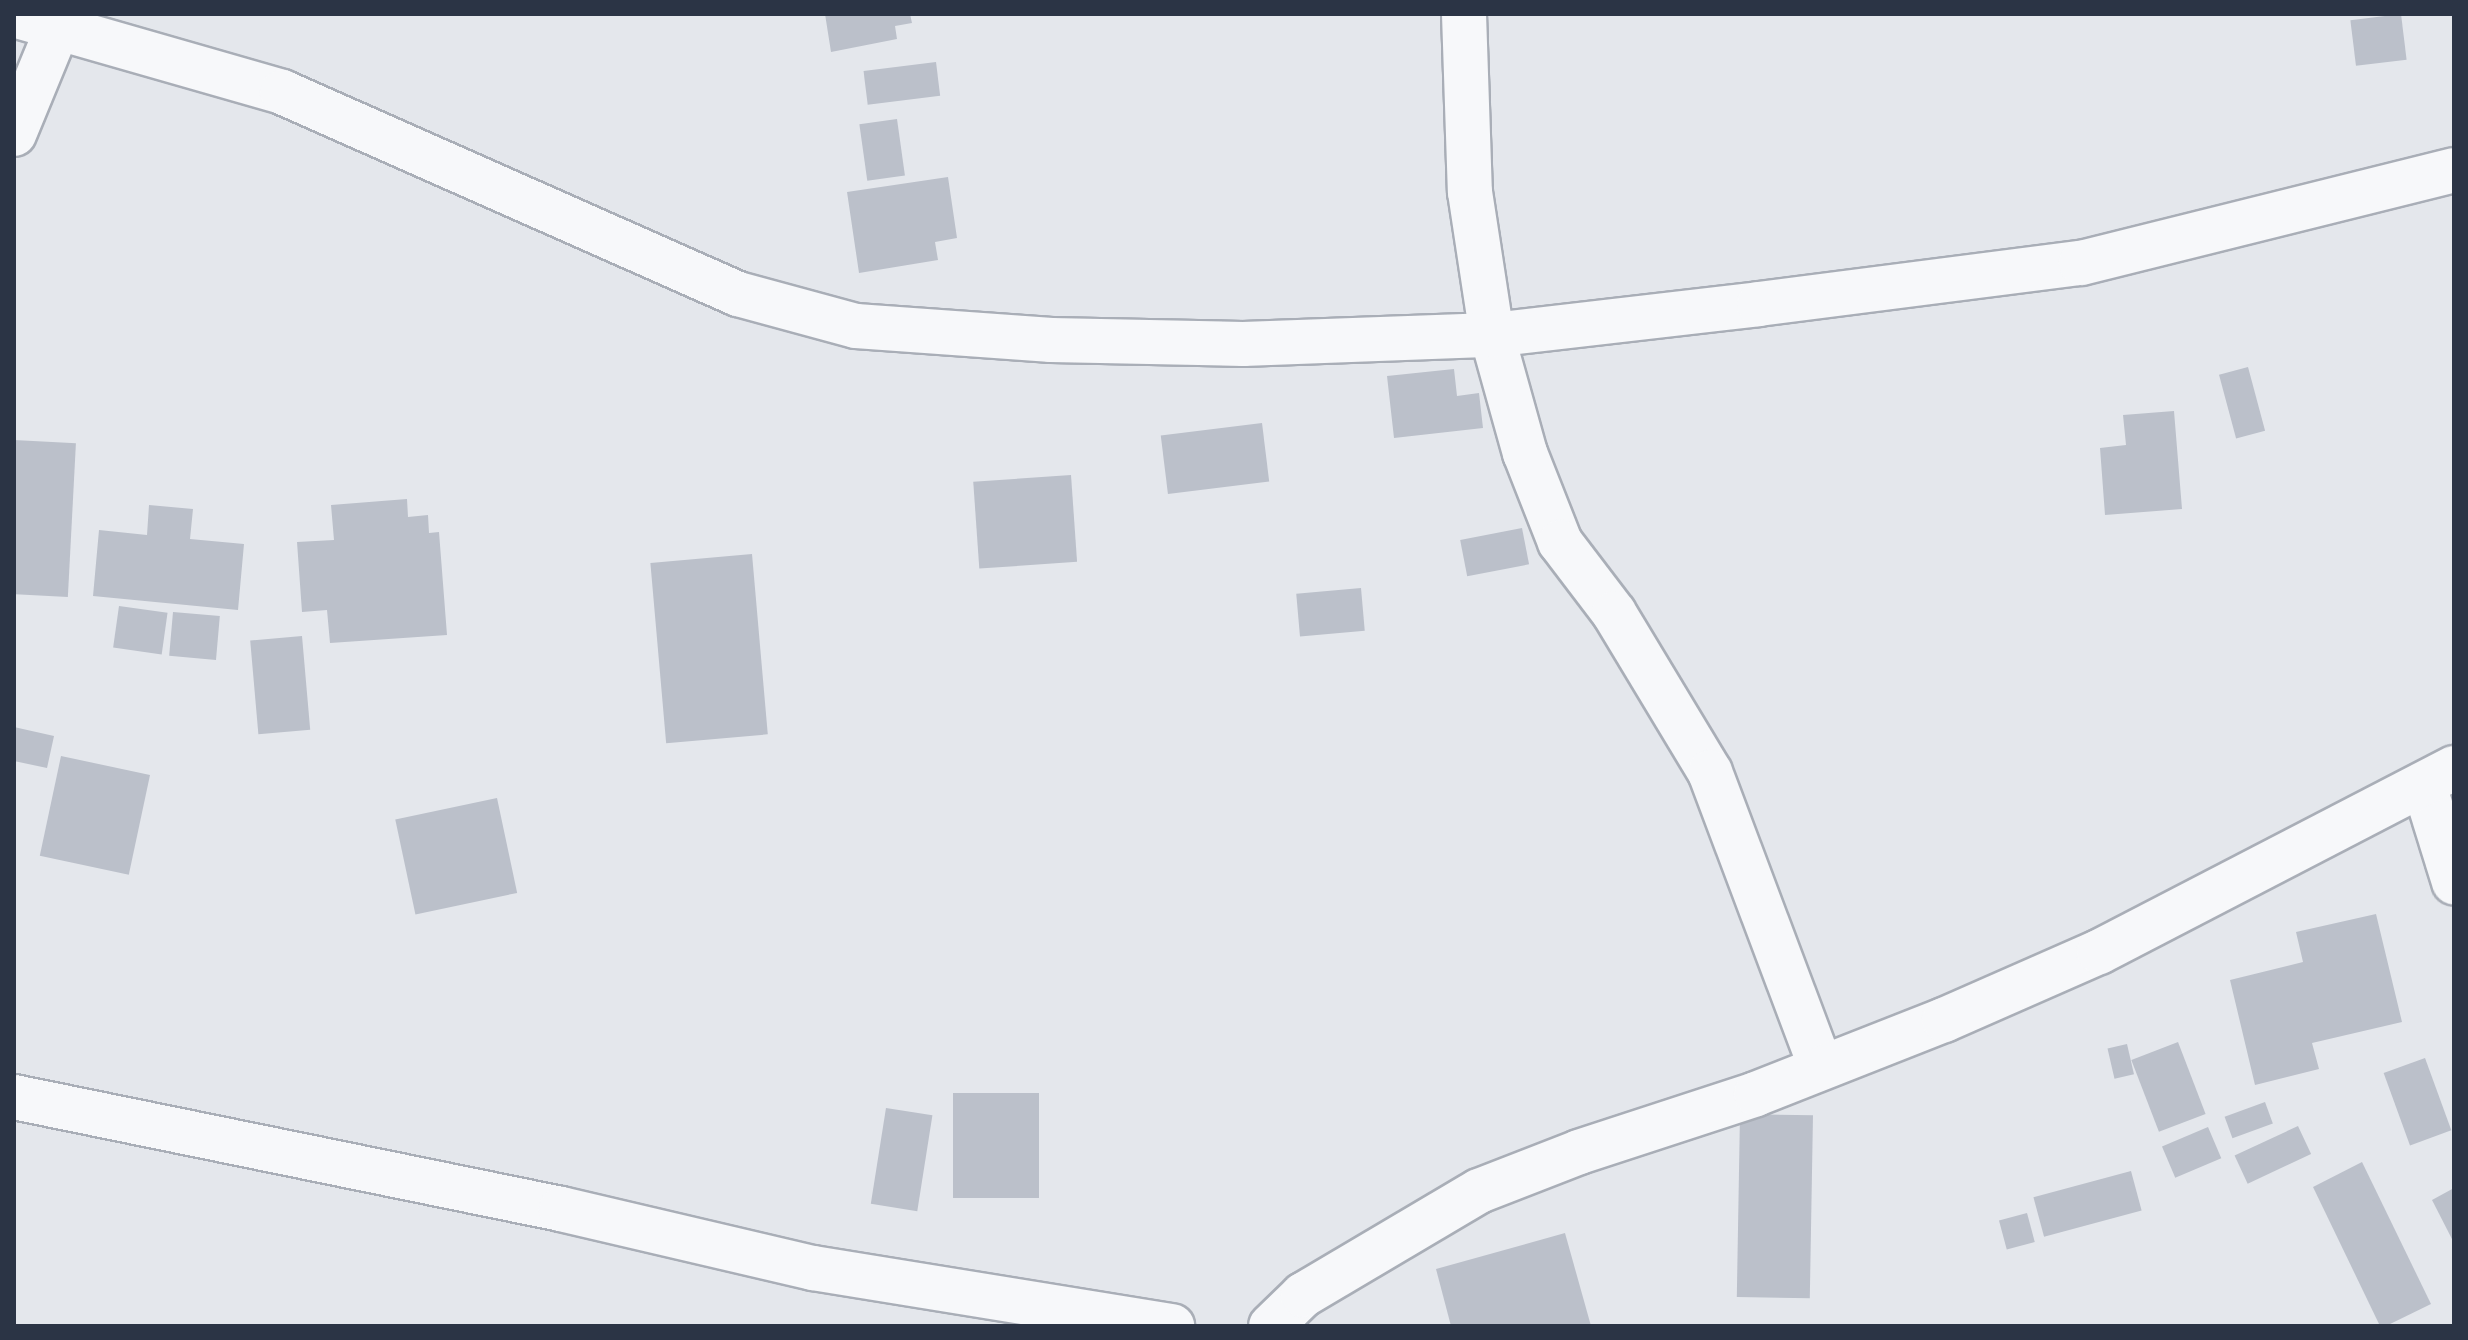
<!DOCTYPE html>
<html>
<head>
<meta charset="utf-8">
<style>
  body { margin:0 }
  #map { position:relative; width:2468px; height:1340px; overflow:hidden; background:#e4e7ec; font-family:Commissioner,sans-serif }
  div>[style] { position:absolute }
  .building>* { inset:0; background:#bbc0ca; transform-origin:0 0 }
  .roads { filter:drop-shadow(2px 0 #a9aeb7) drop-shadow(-2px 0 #a9aeb7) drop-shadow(0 2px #a9aeb7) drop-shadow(0 -2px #a9aeb7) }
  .minor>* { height:44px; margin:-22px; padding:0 22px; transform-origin:22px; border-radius:22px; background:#f7f8fa }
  span { translate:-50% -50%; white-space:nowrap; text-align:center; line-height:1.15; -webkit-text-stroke:8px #f4f6f9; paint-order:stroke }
  .frame { position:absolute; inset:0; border:16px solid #2b3445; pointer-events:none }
</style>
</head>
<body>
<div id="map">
  <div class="building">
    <div style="clip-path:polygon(825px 14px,910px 14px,912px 23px,895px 26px,897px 39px,831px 52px)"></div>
    <div style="left:2401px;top:14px;width:46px;height:51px;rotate:83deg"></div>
    <div style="left:936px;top:62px;width:34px;height:73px;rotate:83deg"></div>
    <div style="left:897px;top:119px;width:57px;height:38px;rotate:82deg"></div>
    <div style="clip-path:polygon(948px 177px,957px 238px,935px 242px,938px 260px,859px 273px,847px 192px)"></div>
    <div style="left:2248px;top:367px;width:66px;height:30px;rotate:75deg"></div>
    <div style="clip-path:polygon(1454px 369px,1457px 396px,1479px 393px,1483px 428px,1394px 438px,1387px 376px)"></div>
    <div style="clip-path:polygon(2174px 411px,2182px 509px,2105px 515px,2100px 448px,2126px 445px,2123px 415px)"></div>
    <div style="left:1262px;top:423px;width:59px;height:102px;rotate:83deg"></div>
    <div style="left:14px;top:440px;width:62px;height:154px;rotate:3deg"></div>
    <div style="left:1071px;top:475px;width:87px;height:98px;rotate:86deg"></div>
    <div style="clip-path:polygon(407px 499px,408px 517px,428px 515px,429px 533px,439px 532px,447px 635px,330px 643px,327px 610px,302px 612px,297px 542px,334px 540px,331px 505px)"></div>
    <div style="clip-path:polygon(149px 505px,193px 509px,190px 539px,244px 544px,238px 610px,93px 596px,99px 530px,147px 535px)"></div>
    <div style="left:1522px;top:528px;width:37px;height:63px;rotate:79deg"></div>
    <div style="left:752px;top:554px;width:181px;height:102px;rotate:85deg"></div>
    <div style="left:1361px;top:588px;width:43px;height:65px;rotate:85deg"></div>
    <div style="left:119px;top:606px;width:49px;height:42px;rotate:8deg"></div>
    <div style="left:173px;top:612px;width:47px;height:44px;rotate:5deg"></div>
    <div style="left:302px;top:636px;width:94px;height:52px;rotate:85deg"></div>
    <div style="clip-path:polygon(14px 727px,54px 736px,47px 768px,14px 761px)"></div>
    <div style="left:61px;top:756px;width:91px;height:102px;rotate:12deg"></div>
    <div style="left:497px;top:798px;width:97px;height:104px;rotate:78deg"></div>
    <div style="clip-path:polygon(2376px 914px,2402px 1022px,2312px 1043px,2319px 1069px,2255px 1085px,2230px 980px,2303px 962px,2296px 932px)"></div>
    <div style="left:2178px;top:1042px;width:77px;height:50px;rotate:69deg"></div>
    <div style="left:2127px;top:1044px;width:31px;height:20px;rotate:77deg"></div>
    <div style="left:2425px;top:1058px;width:77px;height:44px;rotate:70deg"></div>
    <div style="left:953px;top:1093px;width:86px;height:105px"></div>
    <div style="left:2265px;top:1102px;width:23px;height:43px;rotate:70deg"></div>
    <div style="left:886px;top:1108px;width:47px;height:97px;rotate:9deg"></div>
    <div style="left:1740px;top:1114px;width:73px;height:183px;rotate:1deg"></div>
    <div style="left:2298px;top:1126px;width:31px;height:70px;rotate:65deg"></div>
    <div style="left:2208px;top:1127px;width:34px;height:50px;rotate:67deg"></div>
    <div style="clip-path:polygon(2362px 1162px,2431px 1304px,2386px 1326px,2380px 1326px,2313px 1187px)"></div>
    <div style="left:2131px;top:1171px;width:41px;height:101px;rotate:75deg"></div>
    <div style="clip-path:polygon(2454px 1188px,2454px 1243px,2432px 1200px)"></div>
    <div style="left:2027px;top:1213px;width:30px;height:29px;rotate:75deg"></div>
    <div style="clip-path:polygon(1565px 1233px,1591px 1326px,1451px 1326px,1436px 1269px)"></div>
  </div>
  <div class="roads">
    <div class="minor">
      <div style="left:1464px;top:14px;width:178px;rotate:88.1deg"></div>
      <div style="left:1470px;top:192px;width:145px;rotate:81.3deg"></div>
      <div style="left:1492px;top:335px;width:123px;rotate:74.4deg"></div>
      <div style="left:1525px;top:453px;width:96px;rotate:68.5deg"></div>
      <div style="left:1560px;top:542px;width:89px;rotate:52.7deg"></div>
      <div style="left:1614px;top:613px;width:186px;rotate:58.9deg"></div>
      <div style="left:1710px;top:772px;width:315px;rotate:69.4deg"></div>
      <div style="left:14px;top:15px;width:279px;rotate:16deg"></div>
      <div style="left:282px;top:92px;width:499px;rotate:23.9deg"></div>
      <div style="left:738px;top:294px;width:122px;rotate:15.2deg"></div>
      <div style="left:856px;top:326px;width:196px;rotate:4.1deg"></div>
      <div style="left:1051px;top:340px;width:192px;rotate:1.2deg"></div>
      <div style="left:1243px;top:344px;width:249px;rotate:-2.1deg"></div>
      <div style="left:1492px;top:335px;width:269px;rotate:-6.6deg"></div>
      <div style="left:1759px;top:304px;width:325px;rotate:-7.3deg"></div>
      <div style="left:2081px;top:263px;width:384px;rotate:-14deg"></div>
      <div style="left:14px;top:134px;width:118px;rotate:-67.6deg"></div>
      <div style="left:2424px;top:785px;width:102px;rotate:72.8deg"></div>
      <div style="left:14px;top:1097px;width:558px;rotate:11.57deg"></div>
      <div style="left:561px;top:1209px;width:259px;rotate:13.2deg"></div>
      <div style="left:813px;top:1268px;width:364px;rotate:9.2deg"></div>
      <div style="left:1271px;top:1326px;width:45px;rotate:-44.1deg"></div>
      <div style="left:1303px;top:1295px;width:204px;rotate:-30.6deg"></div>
      <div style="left:1479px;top:1191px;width:107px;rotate:-21.3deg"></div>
      <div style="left:1579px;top:1152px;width:186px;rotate:-18.1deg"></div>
      <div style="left:1756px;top:1094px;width:202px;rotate:-21.5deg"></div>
      <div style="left:1944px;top:1020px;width:169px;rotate:-23.7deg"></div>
      <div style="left:2099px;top:952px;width:400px;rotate:-27.4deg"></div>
    </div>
  </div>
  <div class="frame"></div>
</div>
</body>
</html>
